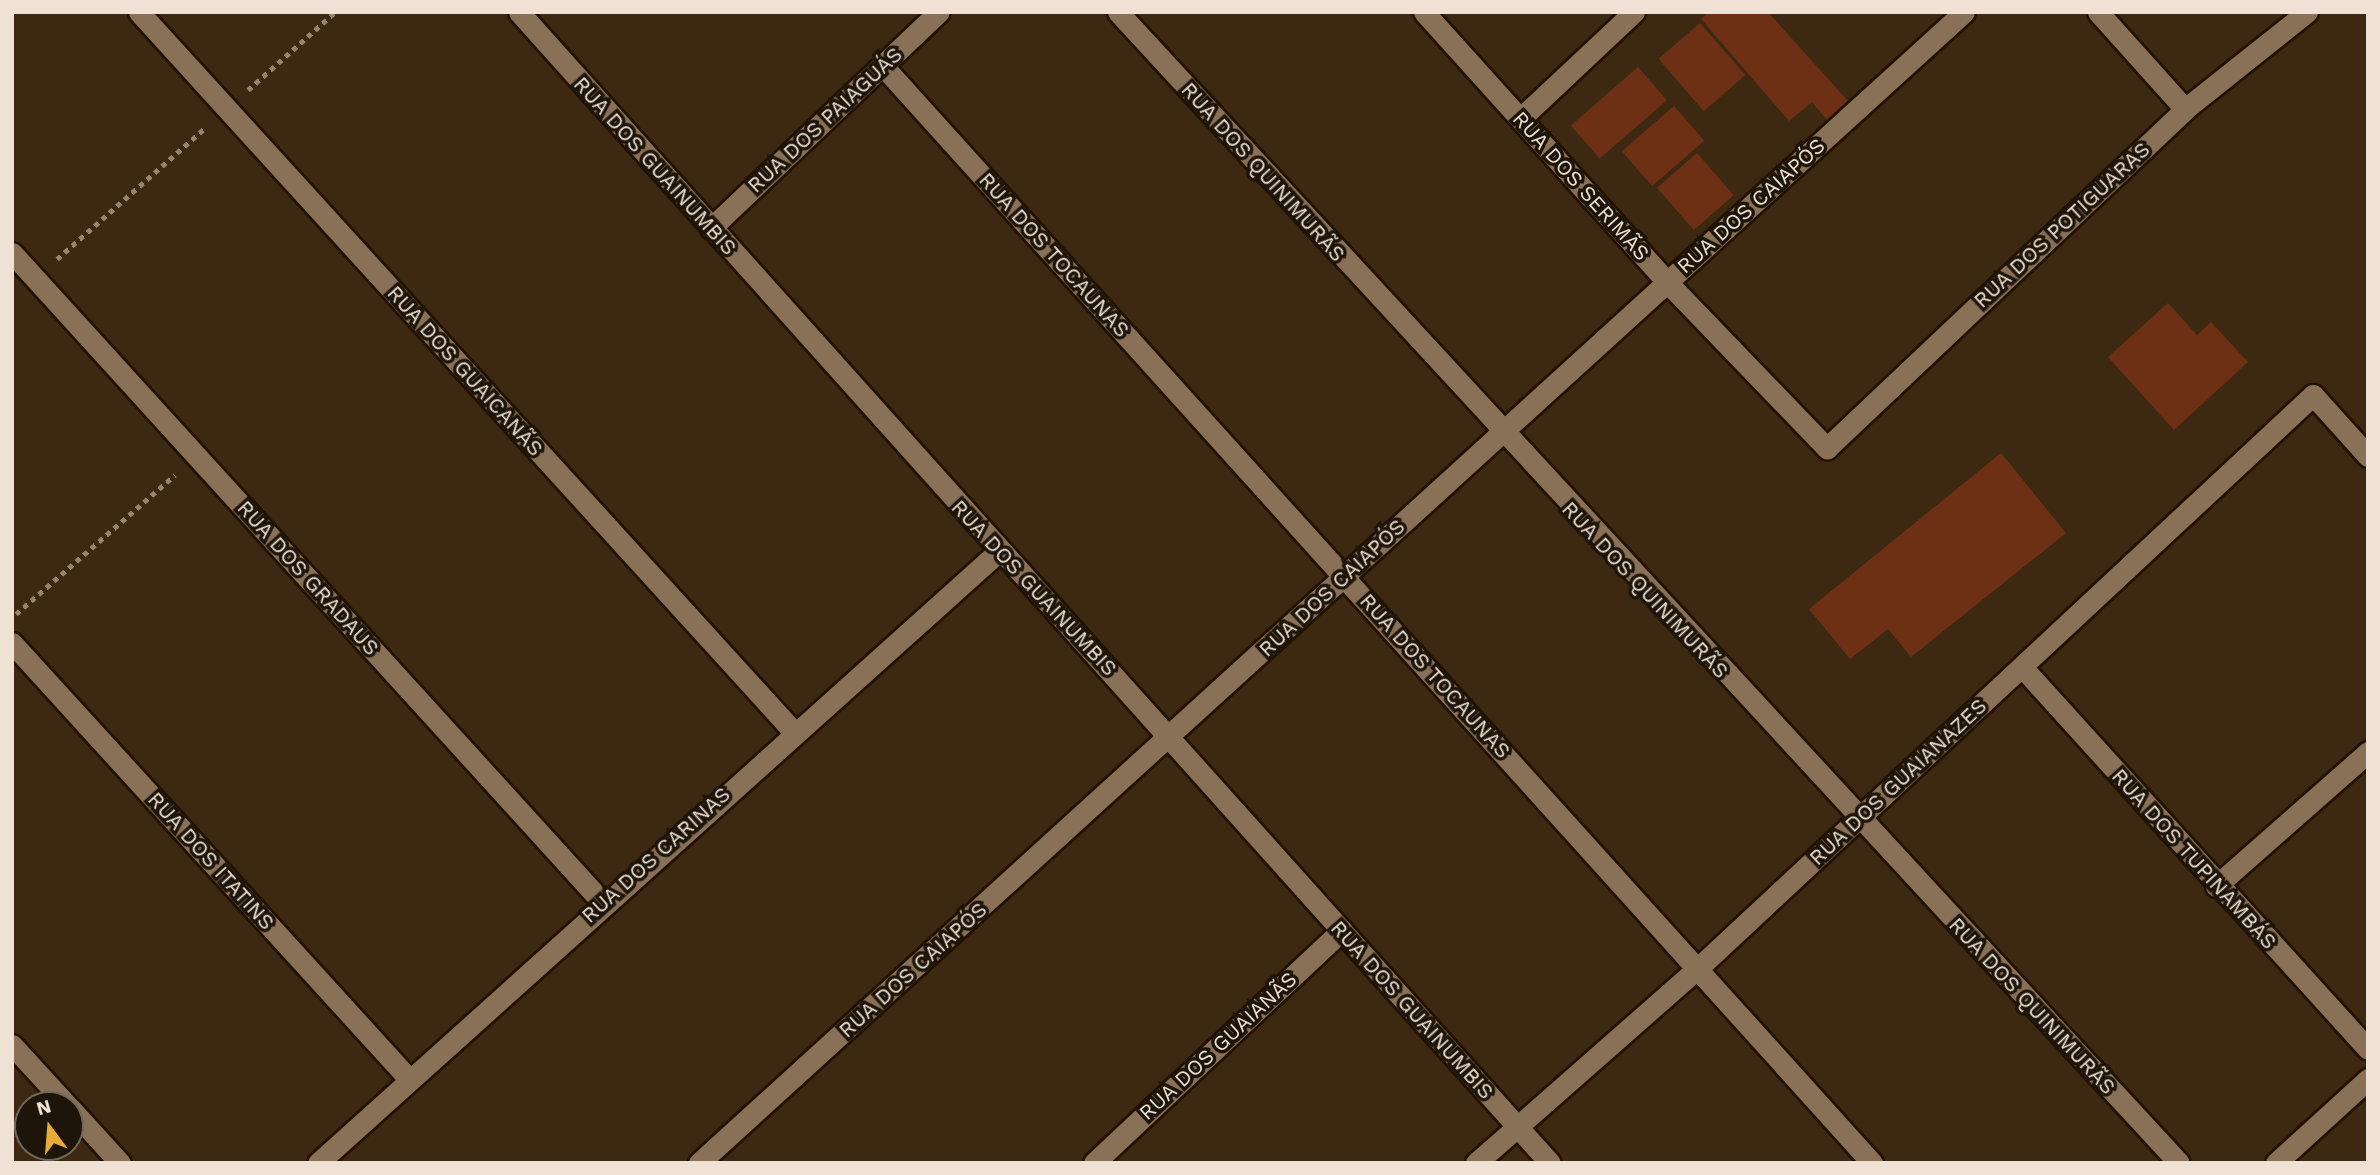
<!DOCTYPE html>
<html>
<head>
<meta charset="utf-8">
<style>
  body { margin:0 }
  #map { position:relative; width:2380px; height:1175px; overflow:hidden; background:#3d2911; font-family:"Work Sans",sans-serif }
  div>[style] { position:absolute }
  .building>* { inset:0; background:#6d3015; transform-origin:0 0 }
  .path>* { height:4.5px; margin-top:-2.25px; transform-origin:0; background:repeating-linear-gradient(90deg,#958471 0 5px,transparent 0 10px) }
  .roads { filter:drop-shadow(2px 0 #231100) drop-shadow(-2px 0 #231100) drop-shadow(0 2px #231100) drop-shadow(0 -2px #231100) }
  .minor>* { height:21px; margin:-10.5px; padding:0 10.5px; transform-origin:10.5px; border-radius:10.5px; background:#897158 }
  span { translate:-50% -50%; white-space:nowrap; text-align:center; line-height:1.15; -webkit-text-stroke:7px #1d140a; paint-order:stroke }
  .street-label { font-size:21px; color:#efe1d3 }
  .frame { position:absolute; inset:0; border:14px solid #efe1d3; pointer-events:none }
  .north { position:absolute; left:14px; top:1091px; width:70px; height:70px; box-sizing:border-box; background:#1d140a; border:2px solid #71665a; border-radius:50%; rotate:344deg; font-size:19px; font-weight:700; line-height:28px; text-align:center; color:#efe1d3 }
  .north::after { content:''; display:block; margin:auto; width:24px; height:32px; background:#e7ac37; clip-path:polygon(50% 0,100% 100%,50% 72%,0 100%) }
</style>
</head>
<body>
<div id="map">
  <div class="building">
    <div style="clip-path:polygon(1709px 12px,1768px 12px,1848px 101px,1827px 120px,1812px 102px,1789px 121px,1701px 19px)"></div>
    <div style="left:1700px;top:23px;width:69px;height:55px;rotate:49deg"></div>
    <div style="left:1638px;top:67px;width:44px;height:89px;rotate:49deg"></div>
    <div style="left:1674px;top:106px;width:46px;height:69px;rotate:49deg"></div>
    <div style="left:1697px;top:153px;width:56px;height:53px;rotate:49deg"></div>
    <div style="clip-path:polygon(2168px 303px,2197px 335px,2211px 322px,2248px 362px,2174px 430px,2108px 357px)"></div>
    <div style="clip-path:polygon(2001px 453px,2066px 533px,1911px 657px,1888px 629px,1850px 659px,1809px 609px)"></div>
  </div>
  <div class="path">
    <div style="left:248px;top:90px;width:117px;rotate:-41.9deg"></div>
    <div style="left:57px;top:259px;width:198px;rotate:-41.5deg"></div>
    <div style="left:16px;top:614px;width:211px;rotate:-41.2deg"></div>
  </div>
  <div class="roads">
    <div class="minor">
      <div style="left:139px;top:12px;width:971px;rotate:47.71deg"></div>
      <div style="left:519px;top:12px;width:1545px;rotate:48.15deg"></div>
      <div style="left:1118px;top:12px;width:1565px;rotate:47.33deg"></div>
      <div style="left:1424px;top:12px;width:363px;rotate:48deg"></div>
      <div style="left:1667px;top:282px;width:231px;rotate:46.1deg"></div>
      <div style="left:1827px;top:448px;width:493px;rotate:-43.4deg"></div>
      <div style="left:2185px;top:109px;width:156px;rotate:-38.5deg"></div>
      <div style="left:2098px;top:12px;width:130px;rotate:48.1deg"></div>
      <div style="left:883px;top:66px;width:1477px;rotate:47.96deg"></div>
      <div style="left:1521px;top:118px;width:155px;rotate:-43.2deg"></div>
      <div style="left:711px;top:228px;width:314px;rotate:-43.5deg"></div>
      <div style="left:12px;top:253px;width:879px;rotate:47.72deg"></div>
      <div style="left:12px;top:643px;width:590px;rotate:47.68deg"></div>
      <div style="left:2022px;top:667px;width:515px;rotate:47.83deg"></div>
      <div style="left:2216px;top:886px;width:203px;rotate:-41.4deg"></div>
      <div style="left:12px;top:1045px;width:81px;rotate:47.5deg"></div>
      <div style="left:70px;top:1108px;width:74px;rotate:47.7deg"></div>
      <div style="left:318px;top:1163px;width:914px;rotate:-41.94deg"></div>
      <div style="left:699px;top:1163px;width:1710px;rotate:-42.3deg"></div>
      <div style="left:1094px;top:1163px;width:340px;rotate:-43.2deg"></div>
      <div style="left:1476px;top:1163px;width:294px;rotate:-41.3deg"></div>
      <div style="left:1697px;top:969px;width:842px;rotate:-42.98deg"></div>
      <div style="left:2313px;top:395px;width:82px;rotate:48deg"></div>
      <div style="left:2276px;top:1163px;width:125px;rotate:-42.4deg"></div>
    </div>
  </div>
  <div class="street-label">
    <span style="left:825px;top:120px;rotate:-43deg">RUA DOS PAIAGUÁS</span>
    <span style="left:655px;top:166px;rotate:48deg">RUA DOS GUAINUMBIS</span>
    <span style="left:1263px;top:172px;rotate:48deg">RUA DOS QUINIMURÃS</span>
    <span style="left:1581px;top:186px;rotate:48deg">RUA DOS SERIMÃS</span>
    <span style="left:1751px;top:206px;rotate:-42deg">RUA DOS CAIAPÓS</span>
    <span style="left:2062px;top:225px;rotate:-43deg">RUA DOS POTIGUARAS</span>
    <span style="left:1054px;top:255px;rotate:48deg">RUA DOS TOCAUNAS</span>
    <span style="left:465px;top:371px;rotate:48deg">RUA DOS GUAICANÃS</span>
    <span style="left:308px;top:578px;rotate:48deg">RUA DOS GRADAUS</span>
    <span style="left:1034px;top:588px;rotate:47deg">RUA DOS GUAINUMBIS</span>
    <span style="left:1332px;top:588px;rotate:-43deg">RUA DOS CAIAPÓS</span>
    <span style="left:1645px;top:590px;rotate:47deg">RUA DOS QUINIMURÃS</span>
    <span style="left:1435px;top:676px;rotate:48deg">RUA DOS TOCAUNAS</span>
    <span style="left:1898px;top:782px;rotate:-43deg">RUA DOS GUAIANAZES</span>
    <span style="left:656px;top:855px;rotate:-42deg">RUA DOS CARINAS</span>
    <span style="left:2194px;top:859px;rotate:48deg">RUA DOS TUPINAMBÁS</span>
    <span style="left:211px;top:861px;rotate:48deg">RUA DOS ITATINS</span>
    <span style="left:913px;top:970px;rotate:-42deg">RUA DOS CAIAPÓS</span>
    <span style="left:2032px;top:1006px;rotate:47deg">RUA DOS QUINIMURÃS</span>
    <span style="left:1412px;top:1010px;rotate:48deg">RUA DOS GUAINUMBIS</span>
    <span style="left:1218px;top:1046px;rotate:-43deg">RUA DOS GUAIANÃS</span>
  </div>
  <div class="frame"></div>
  <div class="north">N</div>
</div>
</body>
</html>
